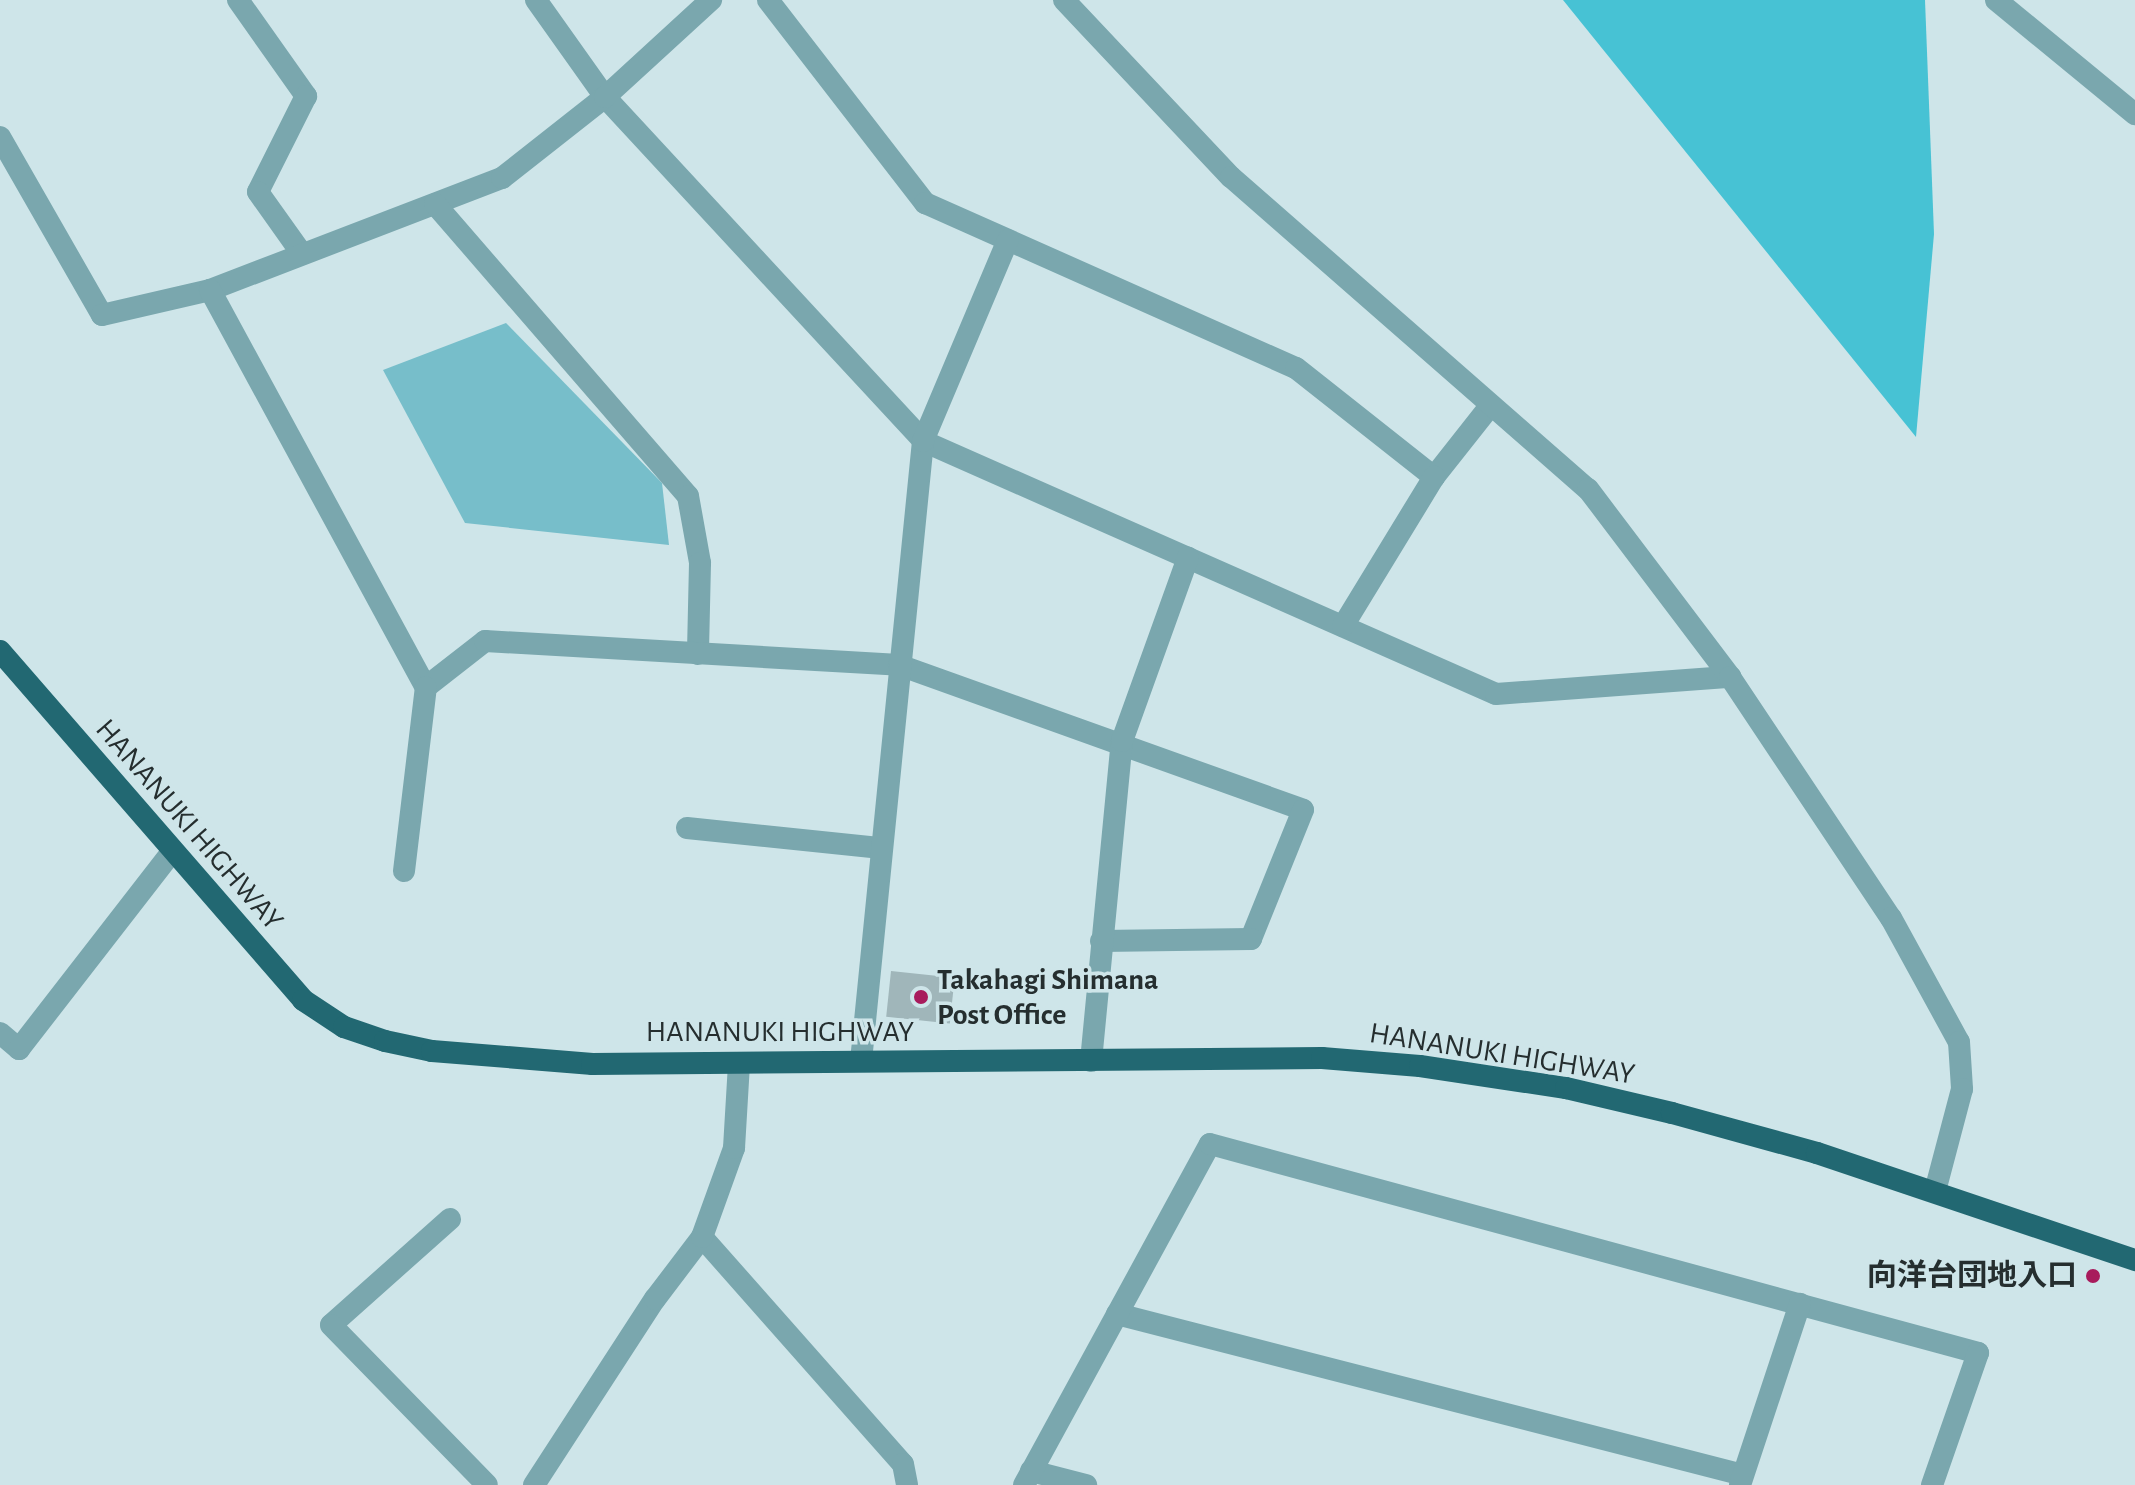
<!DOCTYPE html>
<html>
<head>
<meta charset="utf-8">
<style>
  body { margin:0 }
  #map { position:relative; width:2135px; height:1485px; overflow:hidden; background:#cee5e9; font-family:"Alegreya Sans","Noto Sans JP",sans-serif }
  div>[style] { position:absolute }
  .green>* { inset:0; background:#77beca }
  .forest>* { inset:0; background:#47c2d4 }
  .building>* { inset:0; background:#a0b6ba; transform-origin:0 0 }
  .minor>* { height:22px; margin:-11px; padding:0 11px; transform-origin:11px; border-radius:11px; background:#7aa7ae }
  .trunk>* { height:22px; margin:-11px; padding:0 11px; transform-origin:11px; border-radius:11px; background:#226872 }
  .dots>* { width:22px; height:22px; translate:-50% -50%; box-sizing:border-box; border:4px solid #cee5e9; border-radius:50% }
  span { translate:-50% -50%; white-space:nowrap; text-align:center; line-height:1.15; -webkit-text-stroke:7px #cee5e9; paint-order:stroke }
  .street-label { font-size:30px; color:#252e2f }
  .poi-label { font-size:30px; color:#252e2f; font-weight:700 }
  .left { translate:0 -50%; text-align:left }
  .right { translate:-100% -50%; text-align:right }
</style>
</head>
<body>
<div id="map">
  <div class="green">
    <div style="clip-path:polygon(506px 323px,662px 483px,669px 545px,465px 523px,383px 370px)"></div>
  </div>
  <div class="forest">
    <div style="clip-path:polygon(1563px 0,1925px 0,1934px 234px,1916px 437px)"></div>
  </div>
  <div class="building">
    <div style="left:891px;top:971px;width:64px;height:46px;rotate:6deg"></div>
  </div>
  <div class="minor">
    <div style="left:238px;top:0;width:118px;rotate:54.7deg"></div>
    <div style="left:306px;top:96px;width:107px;rotate:116.6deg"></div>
    <div style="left:258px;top:192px;width:76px;rotate:54.6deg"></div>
    <div style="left:536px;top:0;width:119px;rotate:54.6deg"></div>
    <div style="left:605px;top:97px;width:468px;rotate:47.2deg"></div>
    <div style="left:923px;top:441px;width:626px;rotate:23.82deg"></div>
    <div style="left:1496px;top:694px;width:235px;rotate:-4.2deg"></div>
    <div style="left:768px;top:0;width:257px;rotate:52.3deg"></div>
    <div style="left:925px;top:203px;width:406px;rotate:24deg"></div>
    <div style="left:1296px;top:368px;width:176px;rotate:38.3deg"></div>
    <div style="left:1434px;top:477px;width:90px;rotate:-51.7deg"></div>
    <div style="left:1064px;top:0;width:243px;rotate:46.7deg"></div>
    <div style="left:1231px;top:177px;width:474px;rotate:41.2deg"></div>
    <div style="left:1588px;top:489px;width:236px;rotate:52.9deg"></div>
    <div style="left:1730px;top:677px;width:290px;rotate:56.3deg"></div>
    <div style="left:1891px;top:918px;width:141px;rotate:61.3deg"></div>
    <div style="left:1959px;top:1042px;width:47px;rotate:86.3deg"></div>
    <div style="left:1962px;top:1089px;width:106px;rotate:104.8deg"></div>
    <div style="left:1996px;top:0;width:180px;rotate:39.4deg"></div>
    <div style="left:0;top:137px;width:205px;rotate:60.2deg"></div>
    <div style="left:102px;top:315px;width:111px;rotate:-13deg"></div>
    <div style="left:210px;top:290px;width:313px;rotate:-21deg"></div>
    <div style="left:502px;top:178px;width:131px;rotate:-38.2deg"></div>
    <div style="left:605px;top:97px;width:144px;rotate:-42.5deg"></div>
    <div style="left:435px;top:204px;width:386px;rotate:49.1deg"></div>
    <div style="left:688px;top:496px;width:68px;rotate:79.8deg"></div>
    <div style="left:700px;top:563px;width:91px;rotate:91.3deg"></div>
    <div style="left:210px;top:290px;width:452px;rotate:61.5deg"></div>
    <div style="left:426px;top:687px;width:75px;rotate:-37.9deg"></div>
    <div style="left:485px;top:641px;width:415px;rotate:3.3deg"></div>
    <div style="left:899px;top:665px;width:429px;rotate:19.7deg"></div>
    <div style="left:1303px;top:810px;width:139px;rotate:112deg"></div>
    <div style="left:1251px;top:939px;width:150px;rotate:179.2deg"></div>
    <div style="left:1343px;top:626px;width:175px;rotate:-58.6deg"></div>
    <div style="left:687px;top:828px;width:193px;rotate:5.9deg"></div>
    <div style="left:404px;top:871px;width:185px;rotate:-83.2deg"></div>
    <div style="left:0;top:1033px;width:25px;rotate:40deg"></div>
    <div style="left:19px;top:1049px;width:249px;rotate:-52.2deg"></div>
    <div style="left:861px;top:1061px;width:623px;rotate:-84.29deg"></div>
    <div style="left:923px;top:441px;width:218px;rotate:-67.1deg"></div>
    <div style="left:1091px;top:1061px;width:321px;rotate:-84.5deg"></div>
    <div style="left:1122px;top:741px;width:195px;rotate:-70.2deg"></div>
    <div style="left:450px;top:1219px;width:159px;rotate:138.3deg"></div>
    <div style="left:331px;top:1325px;width:223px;rotate:45.7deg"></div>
    <div style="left:702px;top:1237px;width:303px;rotate:48.5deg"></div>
    <div style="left:903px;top:1464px;width:21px;rotate:79deg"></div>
    <div style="left:1117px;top:1314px;width:646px;rotate:14.42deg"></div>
    <div style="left:1031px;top:1471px;width:57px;rotate:14.3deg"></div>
    <div style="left:534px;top:1485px;width:222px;rotate:-57deg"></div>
    <div style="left:655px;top:1299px;width:78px;rotate:-52.8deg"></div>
    <div style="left:702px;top:1237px;width:95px;rotate:-70.2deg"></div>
    <div style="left:734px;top:1148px;width:85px;rotate:-86.6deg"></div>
    <div style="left:1024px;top:1485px;width:388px;rotate:-61.4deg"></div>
    <div style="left:1210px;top:1144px;width:796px;rotate:15.22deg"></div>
    <div style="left:1978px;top:1353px;width:140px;rotate:109.2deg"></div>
    <div style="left:1740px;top:1485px;width:191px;rotate:-71.7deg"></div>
  </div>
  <div class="trunk">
    <div style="left:0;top:651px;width:462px;rotate:49deg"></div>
    <div style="left:303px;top:1000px;width:49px;rotate:33.4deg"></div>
    <div style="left:344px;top:1027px;width:43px;rotate:18.9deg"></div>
    <div style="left:385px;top:1041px;width:48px;rotate:12deg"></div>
    <div style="left:432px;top:1051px;width:161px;rotate:4.6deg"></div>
    <div style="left:592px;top:1064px;width:730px;rotate:-0.47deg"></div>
    <div style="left:1322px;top:1058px;width:98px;rotate:4.7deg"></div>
    <div style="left:1420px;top:1066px;width:148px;rotate:8.6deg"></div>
    <div style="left:1566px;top:1088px;width:109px;rotate:13.3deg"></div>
    <div style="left:1672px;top:1113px;width:150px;rotate:15.4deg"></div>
    <div style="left:1817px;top:1153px;width:336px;rotate:18.6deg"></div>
  </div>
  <div class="dots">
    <div style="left:921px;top:997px;background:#a81b5c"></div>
    <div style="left:2093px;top:1276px;background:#a81b5c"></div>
  </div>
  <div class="street-label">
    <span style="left:189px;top:825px;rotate:49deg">HANANUKI HIGHWAY</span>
    <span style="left:780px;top:1032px">HANANUKI HIGHWAY</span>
    <span style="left:1502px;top:1054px;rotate:9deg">HANANUKI HIGHWAY</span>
  </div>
  <div class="poi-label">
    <span class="left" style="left:937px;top:997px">Takahagi Shimana<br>Post Office</span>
    <span class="right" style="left:2077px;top:1276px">向洋台団地入口</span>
  </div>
</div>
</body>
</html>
